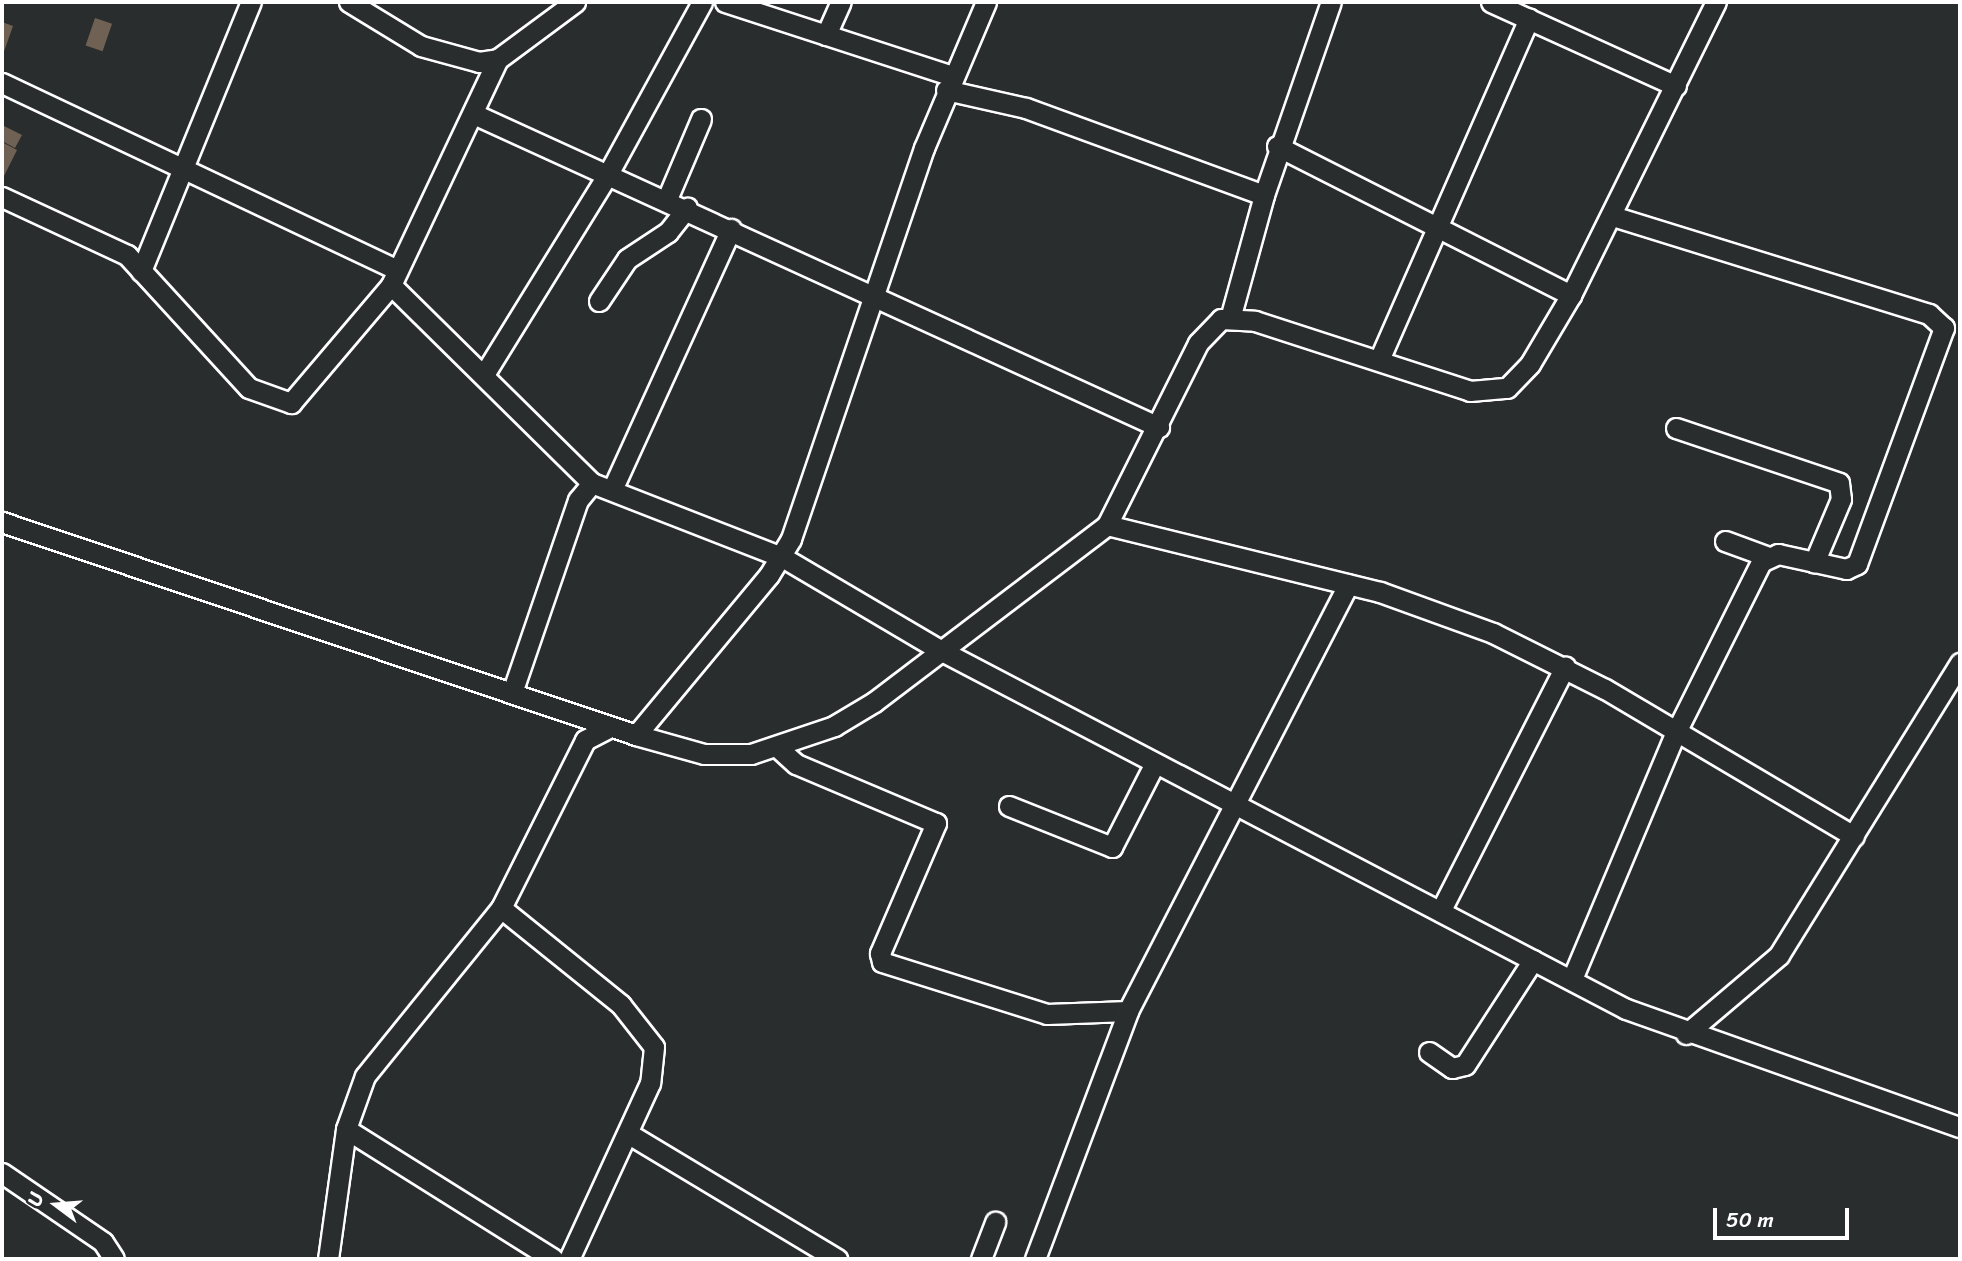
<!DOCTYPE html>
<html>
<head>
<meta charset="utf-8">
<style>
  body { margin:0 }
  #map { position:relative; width:1962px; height:1261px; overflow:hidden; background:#2a2d2e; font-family:Sriracha,sans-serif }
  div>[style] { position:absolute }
  .building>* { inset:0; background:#6f6255; transform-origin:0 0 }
  .roads { filter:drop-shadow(2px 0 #fff) drop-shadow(-2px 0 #fff) drop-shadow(0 2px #fff) drop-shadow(0 -2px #fff) }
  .minor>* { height:19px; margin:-9.5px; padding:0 9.5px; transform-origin:9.5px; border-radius:9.5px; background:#2a2d2e }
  span { translate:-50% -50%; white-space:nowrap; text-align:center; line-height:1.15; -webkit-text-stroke:7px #2a2d2e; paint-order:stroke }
  .frame { position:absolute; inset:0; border:4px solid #fff; pointer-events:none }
  .north { position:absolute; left:21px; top:1170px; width:70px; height:70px; -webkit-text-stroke:5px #2a2d2e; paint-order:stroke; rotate:286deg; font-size:19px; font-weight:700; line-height:28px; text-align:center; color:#fff }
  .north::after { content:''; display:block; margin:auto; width:24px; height:32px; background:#fff; clip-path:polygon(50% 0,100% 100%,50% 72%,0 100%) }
  .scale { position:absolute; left:1713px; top:1208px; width:136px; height:32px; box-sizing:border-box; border:4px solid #fff; border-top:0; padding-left:9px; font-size:21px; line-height:24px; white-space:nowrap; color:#fff; -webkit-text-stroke:5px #2a2d2e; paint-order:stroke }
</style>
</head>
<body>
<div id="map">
  <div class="building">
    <div style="left:95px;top:18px;width:18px;height:29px;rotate:19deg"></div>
    <div style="clip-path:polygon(2px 22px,13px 26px,2px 57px)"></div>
    <div style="clip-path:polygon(2px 125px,22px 135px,15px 148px,2px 141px)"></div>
    <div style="clip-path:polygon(2px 142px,17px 150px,2px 180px)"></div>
  </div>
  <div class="roads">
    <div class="minor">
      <div style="left:349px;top:2px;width:84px;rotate:31.4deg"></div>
      <div style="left:421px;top:46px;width:60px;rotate:15.4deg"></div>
      <div style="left:479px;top:62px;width:19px;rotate:-9deg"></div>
      <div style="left:498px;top:59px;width:96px;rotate:-36.5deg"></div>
      <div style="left:725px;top:2px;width:240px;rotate:18deg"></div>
      <div style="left:986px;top:2px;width:159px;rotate:113deg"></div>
      <div style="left:924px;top:148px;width:413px;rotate:108.8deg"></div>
      <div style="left:791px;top:539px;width:42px;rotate:121.4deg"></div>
      <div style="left:769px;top:575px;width:208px;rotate:129.7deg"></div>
      <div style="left:636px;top:735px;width:71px;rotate:15.6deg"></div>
      <div style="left:704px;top:754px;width:47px"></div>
      <div style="left:751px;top:754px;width:88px;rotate:-18.6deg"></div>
      <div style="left:834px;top:726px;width:47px;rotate:-31deg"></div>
      <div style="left:874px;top:702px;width:293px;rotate:-37.2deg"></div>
      <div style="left:1107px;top:525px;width:203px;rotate:-63.4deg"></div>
      <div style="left:1198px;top:343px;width:33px;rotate:-46deg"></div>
      <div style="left:1221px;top:319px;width:34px;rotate:3deg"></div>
      <div style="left:1255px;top:321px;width:226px;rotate:18deg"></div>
      <div style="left:1470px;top:391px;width:37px;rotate:-5deg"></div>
      <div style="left:1507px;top:388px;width:33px;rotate:-46deg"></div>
      <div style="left:1530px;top:364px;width:80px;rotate:-59.3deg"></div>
      <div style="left:1571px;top:295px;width:327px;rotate:-63.7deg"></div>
      <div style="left:1491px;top:2px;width:203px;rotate:24.4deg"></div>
      <div style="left:826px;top:35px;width:36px;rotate:-66deg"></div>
      <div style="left:2px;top:83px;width:437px;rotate:25.3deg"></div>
      <div style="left:946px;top:90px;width:82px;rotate:12.7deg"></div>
      <div style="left:1026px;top:108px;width:253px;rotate:20.1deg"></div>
      <div style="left:1264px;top:195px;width:204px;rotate:-70.9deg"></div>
      <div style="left:476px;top:115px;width:751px;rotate:24.55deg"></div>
      <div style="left:1277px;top:146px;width:330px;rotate:26.9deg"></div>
      <div style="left:2px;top:197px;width:138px;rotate:24.9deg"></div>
      <div style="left:127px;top:255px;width:180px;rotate:47.5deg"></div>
      <div style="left:249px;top:388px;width:45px;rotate:19.7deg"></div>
      <div style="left:291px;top:403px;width:155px;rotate:-49.7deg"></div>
      <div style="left:391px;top:285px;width:250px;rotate:-64.7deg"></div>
      <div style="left:667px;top:199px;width:87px;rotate:-67deg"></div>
      <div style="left:141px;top:271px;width:291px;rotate:-67.8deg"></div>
      <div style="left:391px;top:285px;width:282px;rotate:44.6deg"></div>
      <div style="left:592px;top:483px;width:22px;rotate:129deg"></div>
      <div style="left:578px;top:500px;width:204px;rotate:108.9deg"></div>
      <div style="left:599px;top:301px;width:50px;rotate:-56.3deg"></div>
      <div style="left:627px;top:259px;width:49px;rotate:-33.4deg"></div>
      <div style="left:668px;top:232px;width:31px;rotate:-52deg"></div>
      <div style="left:1231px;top:315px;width:124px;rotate:-74.6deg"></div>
      <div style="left:1379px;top:360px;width:373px;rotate:-66.3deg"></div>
      <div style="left:485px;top:373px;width:236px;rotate:-58.3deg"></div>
      <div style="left:609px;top:172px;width:194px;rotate:-61.3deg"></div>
      <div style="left:1676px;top:428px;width:172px;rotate:18.6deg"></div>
      <div style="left:1839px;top:483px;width:16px;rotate:83deg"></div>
      <div style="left:1841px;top:499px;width:69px;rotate:112.9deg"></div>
      <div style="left:592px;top:483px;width:204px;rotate:21.3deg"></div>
      <div style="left:782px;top:557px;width:183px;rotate:30.5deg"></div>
      <div style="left:940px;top:650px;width:774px;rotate:27.62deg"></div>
      <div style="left:1626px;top:1009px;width:354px;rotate:19.5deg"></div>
      <div style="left:612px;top:490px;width:287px;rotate:-65.5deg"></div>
      <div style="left:2px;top:522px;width:669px;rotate:18.57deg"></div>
      <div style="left:1107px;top:525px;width:281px;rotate:13.8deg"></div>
      <div style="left:1380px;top:592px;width:120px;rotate:19.9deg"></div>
      <div style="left:1493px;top:633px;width:125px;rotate:26.6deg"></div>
      <div style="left:1605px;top:689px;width:289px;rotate:30.6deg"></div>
      <div style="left:1725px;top:541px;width:44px;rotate:20.1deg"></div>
      <div style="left:776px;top:746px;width:27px;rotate:42deg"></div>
      <div style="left:796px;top:764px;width:152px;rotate:22.9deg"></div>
      <div style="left:936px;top:823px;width:142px;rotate:113.3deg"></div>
      <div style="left:880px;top:953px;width:9px;rotate:77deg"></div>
      <div style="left:882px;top:962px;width:173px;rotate:17.5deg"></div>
      <div style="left:1047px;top:1014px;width:81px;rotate:-2.1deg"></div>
      <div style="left:1009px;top:806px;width:111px;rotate:21.7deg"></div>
      <div style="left:1112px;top:847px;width:94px;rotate:-62.9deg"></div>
      <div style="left:501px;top:908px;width:154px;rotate:38.9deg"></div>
      <div style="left:621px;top:1005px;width:53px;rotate:51.8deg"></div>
      <div style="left:654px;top:1047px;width:36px;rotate:96deg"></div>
      <div style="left:650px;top:1083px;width:194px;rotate:114.7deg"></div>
      <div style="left:1442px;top:908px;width:271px;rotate:-63deg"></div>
      <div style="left:1572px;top:979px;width:268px;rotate:-67.2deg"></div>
      <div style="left:1676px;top:732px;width:190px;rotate:-63.4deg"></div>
      <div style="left:1761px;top:562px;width:19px;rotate:-25deg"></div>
      <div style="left:1778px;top:554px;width:70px;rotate:12.4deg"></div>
      <div style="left:1846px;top:569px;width:12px;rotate:-24deg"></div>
      <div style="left:1857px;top:564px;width:252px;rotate:-69.8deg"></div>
      <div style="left:1944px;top:328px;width:21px;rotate:-137deg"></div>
      <div style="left:1929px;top:314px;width:332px;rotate:-162.8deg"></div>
      <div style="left:1686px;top:1034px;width:122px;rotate:-40.3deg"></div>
      <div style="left:1779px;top:955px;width:344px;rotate:-58.2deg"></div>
      <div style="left:1429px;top:1052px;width:28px;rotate:35deg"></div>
      <div style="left:1452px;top:1068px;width:13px;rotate:-13deg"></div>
      <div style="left:1465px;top:1065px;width:125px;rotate:-57.1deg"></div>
      <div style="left:346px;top:1129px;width:244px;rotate:32.1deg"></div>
      <div style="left:629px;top:1134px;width:243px;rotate:31deg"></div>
      <div style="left:2px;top:1173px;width:122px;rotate:34.3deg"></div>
      <div style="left:103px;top:1242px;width:20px;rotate:57deg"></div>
      <div style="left:328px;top:1259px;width:131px;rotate:-82.1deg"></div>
      <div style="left:346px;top:1129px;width:56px;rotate:-70.3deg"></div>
      <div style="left:365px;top:1076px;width:216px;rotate:-51deg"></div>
      <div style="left:501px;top:908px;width:188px;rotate:-63.4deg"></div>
      <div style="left:585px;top:740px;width:25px;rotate:-27deg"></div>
      <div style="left:981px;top:1259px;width:40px;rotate:-69deg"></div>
      <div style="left:1035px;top:1259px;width:265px;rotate:-69.4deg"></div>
      <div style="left:1128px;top:1011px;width:480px;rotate:-62.7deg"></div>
    </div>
  </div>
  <div class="frame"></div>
  <div class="north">U</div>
  <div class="scale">50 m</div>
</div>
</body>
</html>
